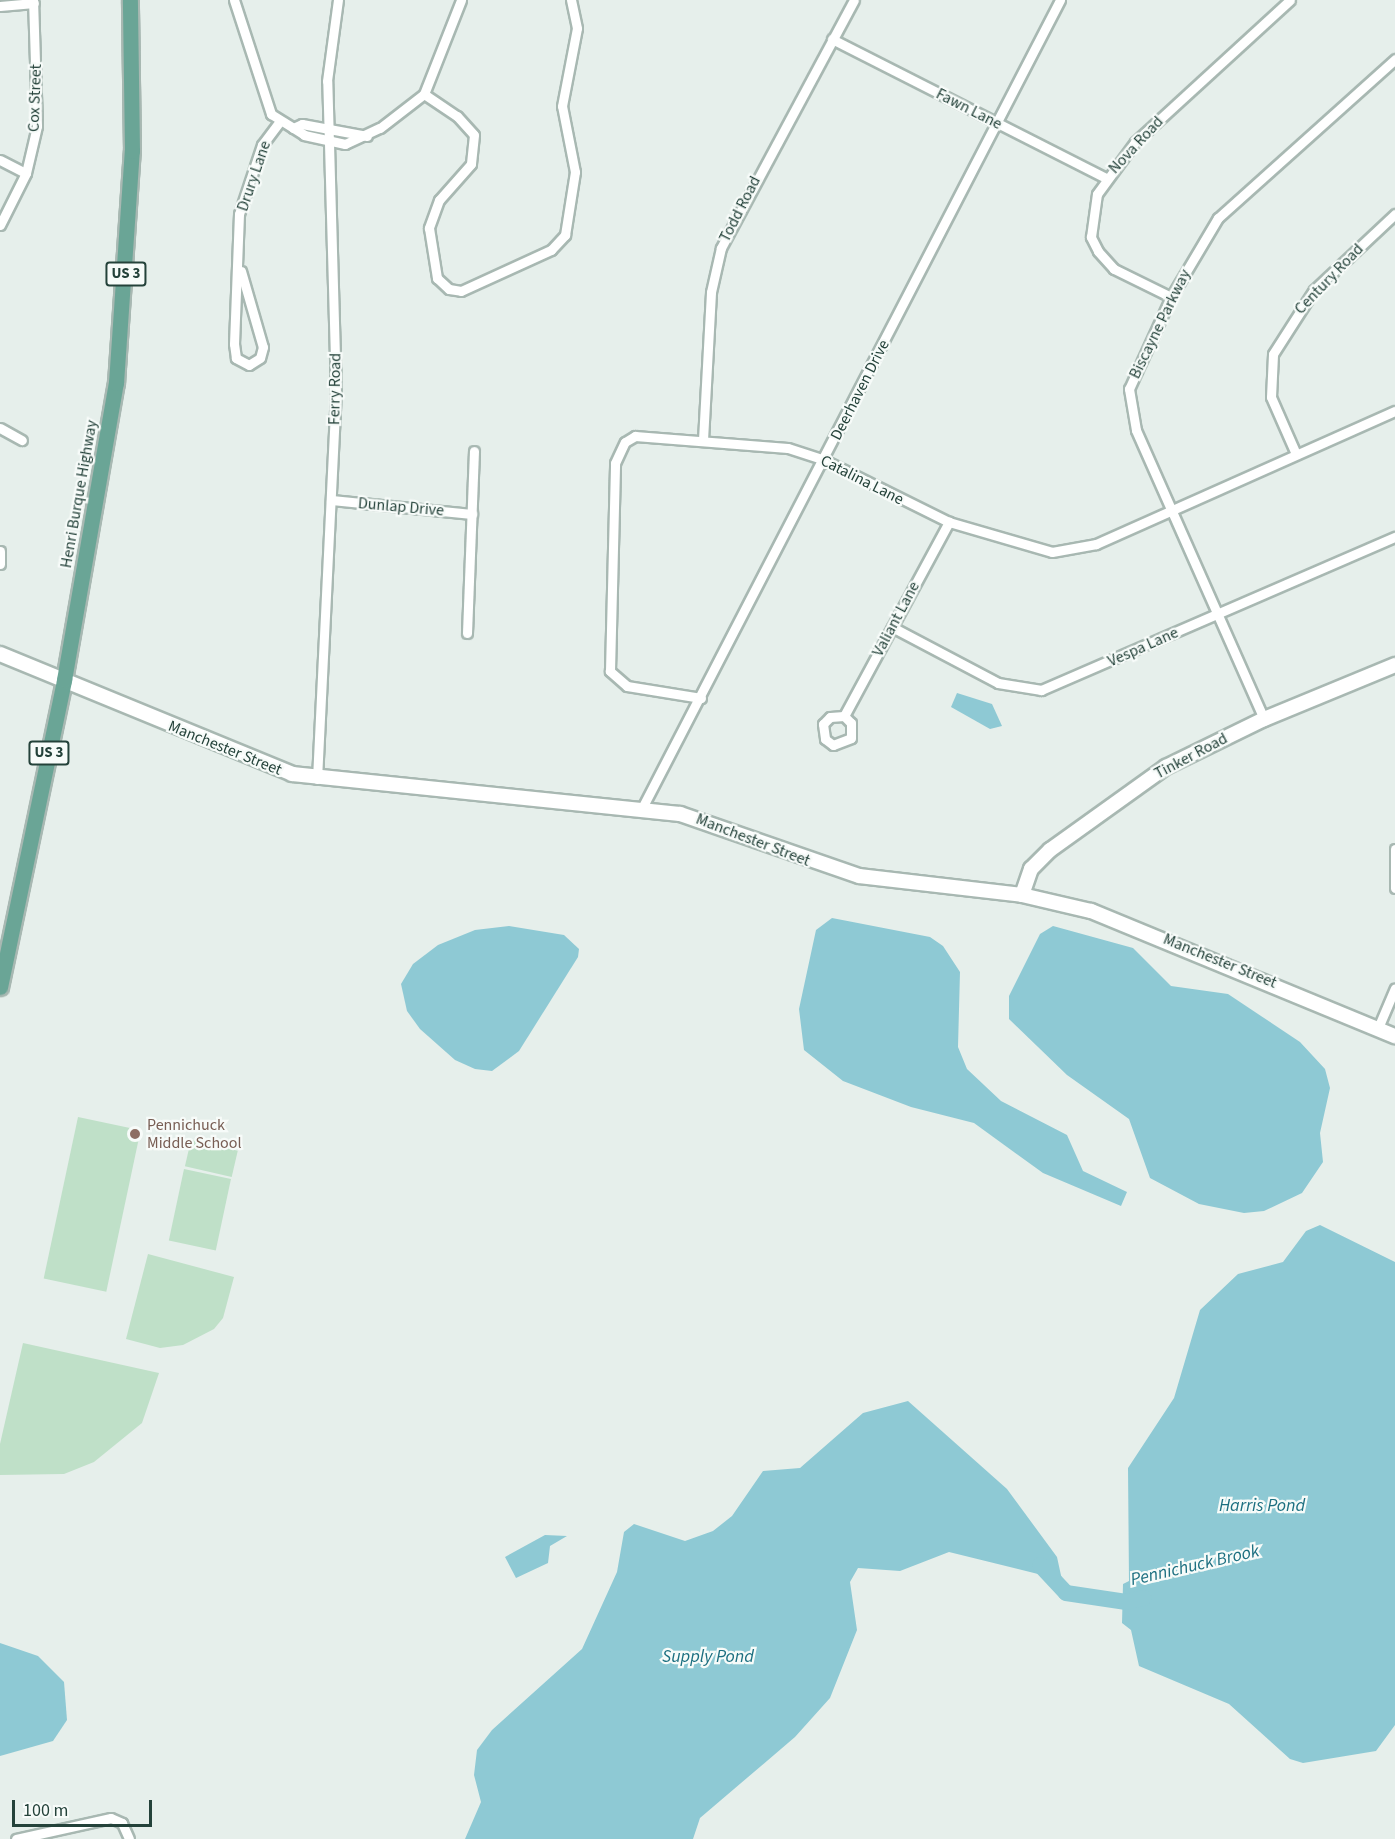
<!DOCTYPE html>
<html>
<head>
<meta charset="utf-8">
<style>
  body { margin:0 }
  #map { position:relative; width:1395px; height:1839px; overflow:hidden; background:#e6efeb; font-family:"Source Sans 3",sans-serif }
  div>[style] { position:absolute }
  .green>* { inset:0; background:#bfe0c8; transform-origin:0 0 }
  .water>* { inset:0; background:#8ec9d4 }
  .river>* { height:16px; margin:-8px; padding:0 8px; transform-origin:8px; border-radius:8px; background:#8ec9d4 }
  .roads { filter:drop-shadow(2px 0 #a8b8b2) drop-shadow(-2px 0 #a8b8b2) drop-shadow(0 2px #a8b8b2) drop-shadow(0 -2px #a8b8b2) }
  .street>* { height:9px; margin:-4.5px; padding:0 4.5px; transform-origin:4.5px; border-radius:4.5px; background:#fff }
  .secondary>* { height:14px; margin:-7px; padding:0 7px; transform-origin:7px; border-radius:7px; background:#fff }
  .primary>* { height:15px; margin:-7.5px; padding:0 7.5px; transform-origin:7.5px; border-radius:7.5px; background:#6aa596 }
  .dots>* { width:16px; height:16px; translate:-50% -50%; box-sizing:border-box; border:3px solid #f7fbf9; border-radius:50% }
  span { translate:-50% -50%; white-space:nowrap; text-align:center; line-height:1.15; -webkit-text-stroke:4.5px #f7fbf9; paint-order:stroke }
  .shield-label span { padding:2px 4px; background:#f7fbf9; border:2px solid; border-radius:4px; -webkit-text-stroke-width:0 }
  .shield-label { font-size:15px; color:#24423a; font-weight:700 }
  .street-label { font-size:16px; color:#24423a }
  .education-label { font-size:16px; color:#785e54 }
  .left { translate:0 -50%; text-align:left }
  .water-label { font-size:18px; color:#1c6f80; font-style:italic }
  .scale { position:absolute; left:12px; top:1800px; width:140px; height:27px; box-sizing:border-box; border:3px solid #24423a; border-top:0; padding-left:8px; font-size:18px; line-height:21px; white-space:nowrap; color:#24423a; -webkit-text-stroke:4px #f7fbf9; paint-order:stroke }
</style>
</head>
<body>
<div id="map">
  <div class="green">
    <div style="left:78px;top:1117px;width:64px;height:165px;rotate:12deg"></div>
    <div style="left:191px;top:1140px;width:48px;height:27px;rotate:13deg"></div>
    <div style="left:184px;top:1169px;width:48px;height:73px;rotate:12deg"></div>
    <div style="clip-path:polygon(148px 1254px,234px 1277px,223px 1318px,214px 1329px,183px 1345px,160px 1348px,126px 1339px)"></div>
    <div style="clip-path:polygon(23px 1343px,159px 1373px,142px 1423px,94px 1462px,64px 1474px,0 1475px,0 1444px)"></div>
  </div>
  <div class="water">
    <div style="clip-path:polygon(957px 693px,992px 704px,1002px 726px,990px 729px,951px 707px)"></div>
    <div style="clip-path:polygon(832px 918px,930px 937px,943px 946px,960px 972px,958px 1047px,967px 1069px,1001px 1101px,1067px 1135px,1083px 1171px,1127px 1192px,1121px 1206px,1043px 1173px,974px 1123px,911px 1107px,843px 1081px,804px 1050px,799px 1009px,816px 930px)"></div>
    <div style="clip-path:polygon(509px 926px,564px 935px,579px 949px,578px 957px,519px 1051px,492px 1071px,475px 1069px,455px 1060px,420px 1029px,407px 1011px,401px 984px,413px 964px,438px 945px,475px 930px)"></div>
    <div style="clip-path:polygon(1053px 926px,1133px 948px,1171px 986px,1228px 994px,1300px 1042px,1325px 1069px,1330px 1088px,1320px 1133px,1323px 1162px,1302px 1193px,1264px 1211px,1244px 1213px,1199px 1204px,1150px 1178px,1129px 1119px,1067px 1075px,1009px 1019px,1009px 996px,1040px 934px)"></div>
    <div style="clip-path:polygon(1320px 1225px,1395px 1262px,1395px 1725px,1376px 1751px,1303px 1763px,1290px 1759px,1229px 1704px,1139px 1666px,1131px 1630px,1122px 1623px,1123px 1584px,1129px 1581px,1128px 1468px,1174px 1398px,1200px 1310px,1238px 1274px,1283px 1262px,1306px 1231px)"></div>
    <div style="clip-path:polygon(908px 1401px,1007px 1489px,1057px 1557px,1062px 1580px,949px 1552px,900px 1571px,858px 1568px,850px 1582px,857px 1630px,830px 1698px,795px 1737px,700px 1818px,693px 1839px,465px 1839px,481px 1802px,474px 1775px,477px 1750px,492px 1730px,582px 1649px,617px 1572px,624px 1532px,634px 1524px,685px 1541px,713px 1531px,732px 1516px,763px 1471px,800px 1468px,863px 1413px)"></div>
    <div style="clip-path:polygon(545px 1535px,567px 1536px,550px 1546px,548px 1563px,516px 1578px,505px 1557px)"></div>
    <div style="clip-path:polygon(0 1643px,38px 1656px,64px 1682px,67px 1720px,53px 1741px,0 1756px)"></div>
  </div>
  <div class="river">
    <div style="left:1040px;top:1565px;width:38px;rotate:47deg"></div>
    <div style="left:1066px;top:1593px;width:61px;rotate:8.5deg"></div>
    <div style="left:1126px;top:1602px;width:18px;rotate:-13deg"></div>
  </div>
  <div class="roads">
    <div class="street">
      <div style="left:234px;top:0;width:120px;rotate:72deg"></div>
      <div style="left:271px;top:114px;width:39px;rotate:32deg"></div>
      <div style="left:304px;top:135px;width:42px;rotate:12.4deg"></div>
      <div style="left:345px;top:144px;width:38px;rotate:-25deg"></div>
      <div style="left:380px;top:128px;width:56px;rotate:-37.7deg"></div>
      <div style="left:424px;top:94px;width:101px;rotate:-68.5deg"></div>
      <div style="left:0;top:6px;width:34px;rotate:-5deg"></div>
      <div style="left:832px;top:39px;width:307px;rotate:26.9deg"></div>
      <div style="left:424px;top:94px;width:40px;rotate:34deg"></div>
      <div style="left:457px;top:116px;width:25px;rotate:48deg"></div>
      <div style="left:474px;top:135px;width:29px;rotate:96deg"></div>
      <div style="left:471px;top:164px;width:48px;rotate:131.6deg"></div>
      <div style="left:439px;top:200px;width:30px;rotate:110deg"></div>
      <div style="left:429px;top:228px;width:51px;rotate:80.9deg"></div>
      <div style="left:437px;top:278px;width:16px;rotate:43deg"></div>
      <div style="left:449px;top:289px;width:12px;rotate:9deg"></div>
      <div style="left:461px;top:291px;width:99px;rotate:-24.5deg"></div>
      <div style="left:551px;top:250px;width:21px;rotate:-47deg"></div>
      <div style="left:565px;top:235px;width:64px;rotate:-81deg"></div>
      <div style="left:575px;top:172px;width:67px;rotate:-101.1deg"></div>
      <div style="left:562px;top:106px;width:79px;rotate:-79.1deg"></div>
      <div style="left:577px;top:28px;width:29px;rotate:-102deg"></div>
      <div style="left:293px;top:128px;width:10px;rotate:-24deg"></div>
      <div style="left:302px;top:124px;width:66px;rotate:10.5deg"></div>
      <div style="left:0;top:160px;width:29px;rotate:27deg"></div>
      <div style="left:0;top:225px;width:58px;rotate:-63.4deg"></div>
      <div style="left:26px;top:173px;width:48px;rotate:-76.8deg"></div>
      <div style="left:37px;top:126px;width:126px;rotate:-91.8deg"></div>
      <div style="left:241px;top:271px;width:79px;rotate:73.9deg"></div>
      <div style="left:263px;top:347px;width:11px;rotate:105deg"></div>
      <div style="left:260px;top:358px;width:13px;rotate:148deg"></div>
      <div style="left:249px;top:365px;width:15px;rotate:-152deg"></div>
      <div style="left:236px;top:358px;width:14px;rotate:-98deg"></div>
      <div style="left:234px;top:344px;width:130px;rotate:-87.8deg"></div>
      <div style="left:239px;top:214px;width:73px;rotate:-71.6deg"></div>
      <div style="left:262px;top:145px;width:30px;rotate:-53deg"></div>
      <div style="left:1171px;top:297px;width:64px;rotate:-153.8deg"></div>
      <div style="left:1114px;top:269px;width:24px;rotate:-132deg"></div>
      <div style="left:1098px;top:251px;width:16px;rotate:-117deg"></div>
      <div style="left:1091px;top:237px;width:43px;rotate:-82.1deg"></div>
      <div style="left:1097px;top:194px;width:64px;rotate:-53.8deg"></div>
      <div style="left:1135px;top:142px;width:210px;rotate:-42.5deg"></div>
      <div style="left:0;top:428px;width:25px;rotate:29deg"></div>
      <div style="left:703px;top:440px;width:148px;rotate:-86.9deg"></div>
      <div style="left:711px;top:292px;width:45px;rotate:-77.2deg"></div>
      <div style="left:721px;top:248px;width:281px;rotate:-61.8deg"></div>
      <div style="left:1296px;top:454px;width:62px;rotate:-113.7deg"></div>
      <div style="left:1271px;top:397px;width:43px;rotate:-87.3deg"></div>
      <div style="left:1273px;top:354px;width:76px;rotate:-57.4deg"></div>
      <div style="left:1314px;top:290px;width:111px;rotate:-43.2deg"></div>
      <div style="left:331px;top:500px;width:142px;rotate:5.7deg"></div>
      <div style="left:0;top:551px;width:13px;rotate:90deg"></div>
      <div style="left:892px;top:627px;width:120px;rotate:27.8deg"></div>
      <div style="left:998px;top:683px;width:44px;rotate:9.2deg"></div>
      <div style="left:1041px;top:690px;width:386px;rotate:-23.4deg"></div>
      <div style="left:467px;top:633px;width:182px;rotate:-87.8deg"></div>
      <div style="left:701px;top:698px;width:75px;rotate:-170.8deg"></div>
      <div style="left:627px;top:686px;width:23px;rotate:-139deg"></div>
      <div style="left:610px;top:671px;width:208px;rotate:-88.6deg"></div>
      <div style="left:615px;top:463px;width:23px;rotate:-65deg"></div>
      <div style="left:625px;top:442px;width:12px;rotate:-31deg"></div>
      <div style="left:635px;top:436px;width:153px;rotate:4.5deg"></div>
      <div style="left:788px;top:448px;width:38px;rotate:18deg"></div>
      <div style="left:824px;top:460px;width:140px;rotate:26.4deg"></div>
      <div style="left:949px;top:522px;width:107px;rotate:16.2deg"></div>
      <div style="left:1052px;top:552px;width:45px;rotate:-10.3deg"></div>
      <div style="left:1096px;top:544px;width:327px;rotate:-24deg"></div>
      <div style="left:844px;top:716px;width:14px;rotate:176deg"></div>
      <div style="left:830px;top:717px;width:10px;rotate:135deg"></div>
      <div style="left:823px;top:724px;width:15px;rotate:82deg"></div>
      <div style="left:825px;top:739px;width:10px;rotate:37deg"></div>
      <div style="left:833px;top:745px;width:19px;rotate:-21deg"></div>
      <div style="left:851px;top:738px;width:15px;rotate:-90deg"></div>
      <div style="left:851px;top:723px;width:10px;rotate:-135deg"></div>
      <div style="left:844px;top:716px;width:221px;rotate:-61.6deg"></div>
      <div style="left:1264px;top:719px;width:316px;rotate:-113.9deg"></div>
      <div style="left:1136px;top:430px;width:42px;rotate:-99.7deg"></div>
      <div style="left:1129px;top:389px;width:101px;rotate:-65.5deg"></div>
      <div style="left:1171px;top:297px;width:92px;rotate:-59.3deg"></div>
      <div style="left:1218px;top:218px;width:238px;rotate:-41.9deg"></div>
      <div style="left:317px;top:779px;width:385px;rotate:-87.2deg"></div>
      <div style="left:336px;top:394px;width:313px;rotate:-91.6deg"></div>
      <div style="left:327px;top:81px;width:82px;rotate:-82.3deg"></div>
      <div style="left:641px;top:810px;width:912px;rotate:-62.65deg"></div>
      <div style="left:1395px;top:849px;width:39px;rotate:90deg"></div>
      <div style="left:1378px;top:1028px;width:43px;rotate:-67deg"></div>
      <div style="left:16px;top:1839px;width:97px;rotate:-12.5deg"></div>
      <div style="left:111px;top:1818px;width:12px;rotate:24deg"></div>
      <div style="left:122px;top:1823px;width:17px;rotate:66deg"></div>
    </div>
    <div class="secondary">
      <div style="left:0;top:654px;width:316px;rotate:22.3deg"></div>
      <div style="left:292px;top:774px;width:390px;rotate:5.9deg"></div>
      <div style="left:680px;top:814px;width:189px;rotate:19.1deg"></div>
      <div style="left:859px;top:876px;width:164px;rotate:6.6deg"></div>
      <div style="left:1022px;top:895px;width:71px;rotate:13.1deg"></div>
      <div style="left:1091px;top:911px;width:329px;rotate:22.4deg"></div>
      <div style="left:1022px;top:895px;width:28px;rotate:-71deg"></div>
      <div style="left:1031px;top:869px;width:27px;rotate:-45deg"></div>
      <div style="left:1050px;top:850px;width:143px;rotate:-35.6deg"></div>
      <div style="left:1166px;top:767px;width:109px;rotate:-26.1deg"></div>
      <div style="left:1264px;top:719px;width:142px;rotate:-22.4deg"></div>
    </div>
    <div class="primary">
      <div style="left:0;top:987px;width:314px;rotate:-78.2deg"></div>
      <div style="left:64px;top:680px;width:302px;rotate:-80.1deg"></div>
      <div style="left:116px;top:383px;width:233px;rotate:-86.1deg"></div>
      <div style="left:132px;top:151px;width:151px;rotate:-90.8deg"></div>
    </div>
  </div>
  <div class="dots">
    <div style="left:135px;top:1134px;background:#8d6e63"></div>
  </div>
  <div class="shield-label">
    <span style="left:126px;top:274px">US 3</span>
    <span style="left:49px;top:753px">US 3</span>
  </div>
  <div class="street-label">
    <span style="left:35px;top:98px;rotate:-88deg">Cox Street</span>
    <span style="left:969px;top:109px;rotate:27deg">Fawn Lane</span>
    <span style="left:1136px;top:145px;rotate:-47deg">Nova Road</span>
    <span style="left:254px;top:176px;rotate:-71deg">Drury Lane</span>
    <span style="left:740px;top:209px;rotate:-63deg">Todd Road</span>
    <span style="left:1329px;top:279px;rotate:-46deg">Century Road</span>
    <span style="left:1160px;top:324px;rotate:-64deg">Biscayne Parkway</span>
    <span style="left:335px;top:389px;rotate:-89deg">Ferry Road</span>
    <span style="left:860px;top:390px;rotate:-63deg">Deerhaven Drive</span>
    <span style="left:862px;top:480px;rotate:27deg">Catalina Lane</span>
    <span style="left:79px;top:494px;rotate:-80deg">Henri Burque Highway</span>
    <span style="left:401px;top:507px;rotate:5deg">Dunlap Drive</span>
    <span style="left:896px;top:619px;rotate:-62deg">Valiant Lane</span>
    <span style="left:1143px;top:647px;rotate:-24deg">Vespa Lane</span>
    <span style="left:225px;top:748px;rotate:22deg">Manchester Street</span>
    <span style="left:1191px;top:756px;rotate:-28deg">Tinker Road</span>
    <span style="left:753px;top:840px;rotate:21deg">Manchester Street</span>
    <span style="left:1220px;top:961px;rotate:22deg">Manchester Street</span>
  </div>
  <div class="education-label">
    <span class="left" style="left:147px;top:1134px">Pennichuck<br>Middle School</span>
  </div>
  <div class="water-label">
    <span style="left:1262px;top:1506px">Harris Pond</span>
    <span style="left:1195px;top:1566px;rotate:-13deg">Pennichuck Brook</span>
    <span style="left:708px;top:1657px">Supply Pond</span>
  </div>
  <div class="scale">100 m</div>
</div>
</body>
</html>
